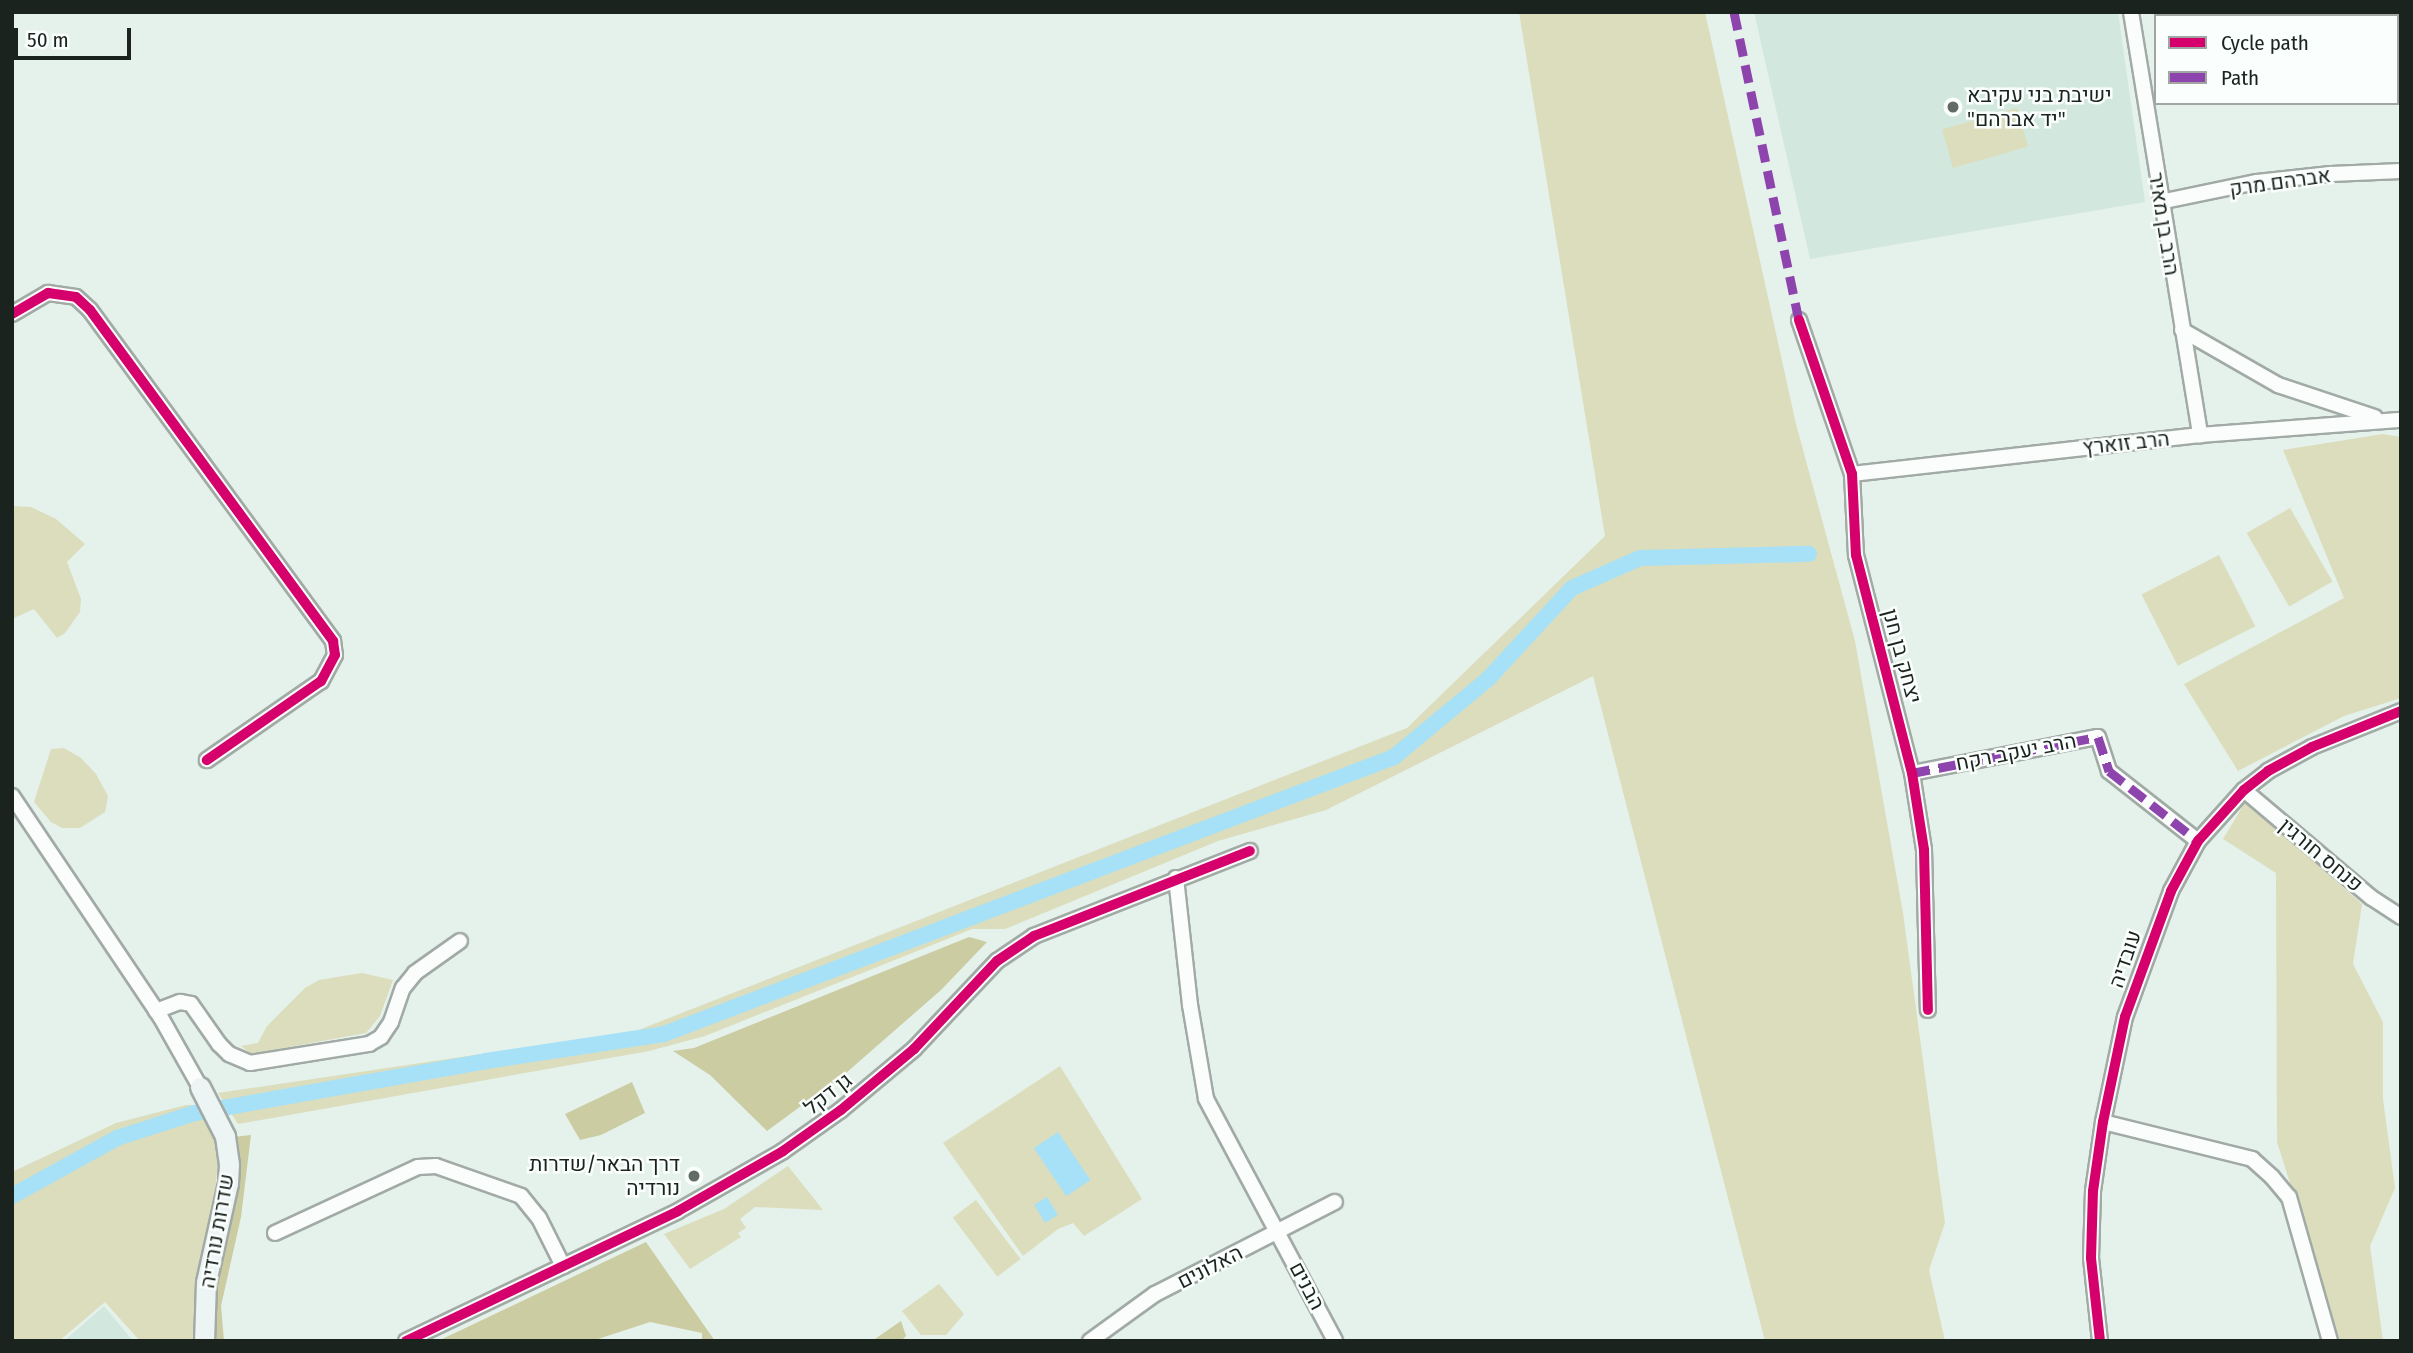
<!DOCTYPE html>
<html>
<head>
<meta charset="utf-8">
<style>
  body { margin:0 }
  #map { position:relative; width:2413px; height:1353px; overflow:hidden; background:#e5f1eb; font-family:"Fira Sans Condensed",Heebo,sans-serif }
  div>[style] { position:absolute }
  .built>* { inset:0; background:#d2e8de }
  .green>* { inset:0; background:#dbddbc; transform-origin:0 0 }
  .forest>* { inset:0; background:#cccca2 }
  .water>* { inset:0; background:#a6e1f8; transform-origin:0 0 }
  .canal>* { height:16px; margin:-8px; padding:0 8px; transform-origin:8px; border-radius:8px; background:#a6e1f8 }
  .roads { filter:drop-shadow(2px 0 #a1aaa5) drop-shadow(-2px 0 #a1aaa5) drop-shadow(0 2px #a1aaa5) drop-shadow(0 -2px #a1aaa5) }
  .street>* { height:14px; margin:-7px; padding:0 7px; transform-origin:7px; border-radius:7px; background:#fbfdfc }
  .secondary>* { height:19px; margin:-9.5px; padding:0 9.5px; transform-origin:9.5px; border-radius:9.5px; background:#ecf4f4 }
  .quiet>* { height:9px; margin-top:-4.5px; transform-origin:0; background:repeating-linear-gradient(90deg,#8e44ad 0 18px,transparent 0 27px) }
  .cycleway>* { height:10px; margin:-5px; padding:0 5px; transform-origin:5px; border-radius:5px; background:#d6006c }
  .dots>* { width:19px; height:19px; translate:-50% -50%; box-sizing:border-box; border:4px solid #fafefc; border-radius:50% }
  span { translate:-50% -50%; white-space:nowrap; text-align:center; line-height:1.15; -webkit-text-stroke:5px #fafefc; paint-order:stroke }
  .poi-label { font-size:21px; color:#1b231f }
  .left { translate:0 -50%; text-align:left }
  .right { translate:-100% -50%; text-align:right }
  .street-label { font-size:21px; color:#1b231f }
  .frame { position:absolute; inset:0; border:14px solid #1b231f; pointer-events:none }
  .legend { position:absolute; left:2154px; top:14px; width:245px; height:91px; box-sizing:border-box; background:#fafefc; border:2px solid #a1a6a4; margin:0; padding:9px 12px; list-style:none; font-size:21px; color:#1b231f }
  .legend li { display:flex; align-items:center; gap:14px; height:35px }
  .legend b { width:35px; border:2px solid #a1a6a4 }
  .scale { position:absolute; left:14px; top:28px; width:117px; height:32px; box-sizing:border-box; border:4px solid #1b231f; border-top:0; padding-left:9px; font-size:21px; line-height:24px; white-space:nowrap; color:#1b231f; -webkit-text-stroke:5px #fafefc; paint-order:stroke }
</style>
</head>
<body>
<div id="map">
  <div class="built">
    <div style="clip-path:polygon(1754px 12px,2118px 12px,2145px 202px,1810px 259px)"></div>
    <div style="clip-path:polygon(104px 1306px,133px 1341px,64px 1341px)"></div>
  </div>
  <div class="green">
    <div style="clip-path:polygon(1519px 12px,1705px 12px,1796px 424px,1855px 641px,1903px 913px,1945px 1223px,1929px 1270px,1945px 1341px,1765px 1341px,1593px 676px,1326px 810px,1218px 841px,1005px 929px,972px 929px,705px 1036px,649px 1051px,238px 1124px,218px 1093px,636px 1031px,1407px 728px,1605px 536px)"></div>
    <div style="left:2017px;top:108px;width:40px;height:78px;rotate:74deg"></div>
    <div style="clip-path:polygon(2383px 434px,2401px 437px,2401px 698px,2344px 716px,2238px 771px,2184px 684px,2344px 598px,2283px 450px)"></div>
    <div style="clip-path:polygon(12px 506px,31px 507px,56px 519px,85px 544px,67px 562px,81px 599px,80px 612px,65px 633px,57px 638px,34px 609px,12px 619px)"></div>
    <div style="left:2290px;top:508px;width:85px;height:50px;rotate:60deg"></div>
    <div style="left:2219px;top:555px;width:80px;height:87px;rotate:63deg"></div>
    <div style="clip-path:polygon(64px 748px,81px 758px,96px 774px,108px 796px,105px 812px,80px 828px,62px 828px,51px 822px,34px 802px,51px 749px)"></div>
    <div style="clip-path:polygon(2246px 801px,2362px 904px,2353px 964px,2383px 1022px,2383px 1099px,2395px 1188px,2370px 1246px,2383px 1341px,2340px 1341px,2277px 1142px,2276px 873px,2223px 839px)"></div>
    <div style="clip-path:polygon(362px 973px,393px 980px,380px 1016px,366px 1033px,251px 1054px,241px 1046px,258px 1043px,267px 1026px,305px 988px,319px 980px)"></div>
    <div style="clip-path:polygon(1060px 1066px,1142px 1199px,1084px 1236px,1073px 1223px,1058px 1229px,1023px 1256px,943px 1143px)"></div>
    <div style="clip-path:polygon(186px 1105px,195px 1105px,211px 1126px,219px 1144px,215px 1198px,196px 1283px,196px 1341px,140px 1341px,105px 1302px,59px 1341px,12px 1341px,12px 1172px,116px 1123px)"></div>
    <div style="clip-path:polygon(788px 1166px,823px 1210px,755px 1207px,740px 1219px,746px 1228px,738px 1233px,741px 1237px,690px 1269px,664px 1234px,724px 1209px)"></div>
    <div style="left:976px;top:1200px;width:74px;height:29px;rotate:53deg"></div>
    <div style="clip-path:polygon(939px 1284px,964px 1314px,946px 1335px,921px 1335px,902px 1311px)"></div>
  </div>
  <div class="forest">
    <div style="clip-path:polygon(969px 937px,987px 942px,941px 990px,846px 1073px,767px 1131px,710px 1075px,673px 1051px,694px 1048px)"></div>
    <div style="clip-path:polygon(632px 1082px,645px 1113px,601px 1135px,580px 1140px,565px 1114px)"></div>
    <div style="clip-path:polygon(251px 1135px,241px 1217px,221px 1306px,224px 1341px,211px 1341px,214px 1293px,235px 1191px,233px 1137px)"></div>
    <div style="clip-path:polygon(646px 1242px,715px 1341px,702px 1341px,702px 1333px,650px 1322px,592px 1341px,438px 1341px)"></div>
    <div style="clip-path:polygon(901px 1321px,906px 1336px,901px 1341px,872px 1341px)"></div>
  </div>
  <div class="water">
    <div style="left:1058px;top:1132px;width:58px;height:29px;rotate:56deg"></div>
    <div style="left:1047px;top:1197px;width:21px;height:15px;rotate:59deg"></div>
  </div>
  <div class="canal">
    <div style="left:12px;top:1196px;width:120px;rotate:-28.9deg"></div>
    <div style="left:117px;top:1138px;width:82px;rotate:-17.8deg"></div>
    <div style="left:195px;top:1113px;width:296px;rotate:-10.1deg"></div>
    <div style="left:486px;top:1061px;width:180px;rotate:-8.6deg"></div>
    <div style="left:664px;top:1034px;width:781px;rotate:-20.78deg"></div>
    <div style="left:1394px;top:757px;width:122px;rotate:-39.7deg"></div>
    <div style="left:1488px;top:679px;width:124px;rotate:-47.3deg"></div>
    <div style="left:1572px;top:588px;width:74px;rotate:-23.8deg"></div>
    <div style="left:1640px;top:558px;width:169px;rotate:-1.4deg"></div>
  </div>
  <div class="roads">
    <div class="street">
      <div style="left:2131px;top:12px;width:429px;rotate:80.7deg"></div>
      <div style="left:2160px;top:202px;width:99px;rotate:-11.7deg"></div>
      <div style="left:2257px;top:182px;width:74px;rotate:-6.2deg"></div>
      <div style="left:2331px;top:174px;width:70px;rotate:-2.5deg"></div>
      <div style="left:12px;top:314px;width:42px;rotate:-30.3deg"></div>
      <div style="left:48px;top:293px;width:28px;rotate:8deg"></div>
      <div style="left:76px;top:297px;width:19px;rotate:43deg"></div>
      <div style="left:90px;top:310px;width:411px;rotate:53.7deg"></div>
      <div style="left:333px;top:641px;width:14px;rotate:82deg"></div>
      <div style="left:335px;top:655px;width:30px;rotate:118deg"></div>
      <div style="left:321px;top:681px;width:139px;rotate:145.3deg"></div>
      <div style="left:1799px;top:320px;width:163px;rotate:71deg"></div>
      <div style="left:1852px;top:474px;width:81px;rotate:87.2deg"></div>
      <div style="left:1856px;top:555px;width:225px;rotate:75.6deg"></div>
      <div style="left:1912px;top:773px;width:78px;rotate:81.1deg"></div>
      <div style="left:1924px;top:850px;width:160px;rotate:88.6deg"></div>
      <div style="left:2182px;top:330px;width:111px;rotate:29.8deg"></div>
      <div style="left:2278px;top:385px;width:102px;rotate:18.3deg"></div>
      <div style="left:1852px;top:474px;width:350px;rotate:-6.4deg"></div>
      <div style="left:2200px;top:435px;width:202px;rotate:-4.3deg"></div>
      <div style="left:1912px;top:773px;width:189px;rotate:-11deg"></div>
      <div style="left:2098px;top:737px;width:36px;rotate:72deg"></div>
      <div style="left:2109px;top:771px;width:113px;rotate:38.2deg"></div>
      <div style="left:2244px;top:790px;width:167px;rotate:40.2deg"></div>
      <div style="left:2372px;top:898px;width:35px;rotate:33deg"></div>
      <div style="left:12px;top:796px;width:265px;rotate:56.1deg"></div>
      <div style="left:160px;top:1016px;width:81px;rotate:60.6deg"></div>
      <div style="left:1176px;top:878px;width:128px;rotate:83.7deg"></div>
      <div style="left:1190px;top:1005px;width:95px;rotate:80.3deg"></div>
      <div style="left:1206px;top:1099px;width:274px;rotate:61.9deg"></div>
      <div style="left:156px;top:1011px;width:26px;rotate:-21deg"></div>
      <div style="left:180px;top:1002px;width:11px;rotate:10deg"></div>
      <div style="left:191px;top:1004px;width:49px;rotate:55deg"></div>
      <div style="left:219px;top:1044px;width:14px;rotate:45deg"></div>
      <div style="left:229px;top:1054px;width:23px;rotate:23deg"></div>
      <div style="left:250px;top:1063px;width:121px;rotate:-9.1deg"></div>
      <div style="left:369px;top:1044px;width:14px;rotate:-30deg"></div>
      <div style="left:381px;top:1037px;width:18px;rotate:-56deg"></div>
      <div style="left:391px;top:1022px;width:36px;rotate:-71deg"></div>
      <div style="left:403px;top:988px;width:19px;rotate:-51deg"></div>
      <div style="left:415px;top:973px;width:55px;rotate:-35.4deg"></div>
      <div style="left:2103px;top:1122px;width:154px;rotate:13.9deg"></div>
      <div style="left:2252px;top:1159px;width:27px;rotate:42deg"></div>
      <div style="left:2272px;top:1177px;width:26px;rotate:50deg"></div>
      <div style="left:2289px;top:1197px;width:150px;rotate:74.1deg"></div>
      <div style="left:275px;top:1233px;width:157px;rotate:-24.8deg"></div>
      <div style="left:418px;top:1167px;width:18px;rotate:-3deg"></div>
      <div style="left:436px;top:1166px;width:90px;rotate:19.4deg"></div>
      <div style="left:521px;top:1196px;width:28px;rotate:51deg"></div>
      <div style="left:539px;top:1218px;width:54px;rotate:63.4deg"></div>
      <div style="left:406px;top:1341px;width:301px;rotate:-25.5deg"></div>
      <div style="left:678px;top:1211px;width:121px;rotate:-29.7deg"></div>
      <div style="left:783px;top:1151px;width:71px;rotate:-35.3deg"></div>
      <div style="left:841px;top:1110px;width:95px;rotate:-39.9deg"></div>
      <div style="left:914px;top:1049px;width:121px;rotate:-46.7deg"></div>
      <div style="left:997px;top:961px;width:45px;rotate:-34deg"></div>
      <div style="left:1034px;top:936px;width:232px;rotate:-21.5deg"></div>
      <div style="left:1090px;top:1341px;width:80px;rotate:-35.9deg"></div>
      <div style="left:1155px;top:1294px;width:202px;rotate:-27.1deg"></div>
      <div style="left:2100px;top:1341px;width:83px;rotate:-96.2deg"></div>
      <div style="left:2091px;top:1258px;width:67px;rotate:-88.3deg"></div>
      <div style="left:2093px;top:1191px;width:70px;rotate:-81.8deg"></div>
      <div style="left:2103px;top:1122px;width:107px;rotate:-78.2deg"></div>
      <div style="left:2125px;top:1017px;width:134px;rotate:-69.9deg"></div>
      <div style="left:2171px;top:891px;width:57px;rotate:-61.6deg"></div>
      <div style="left:2198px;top:841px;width:69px;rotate:-48deg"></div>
      <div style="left:2244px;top:790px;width:31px;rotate:-38deg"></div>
      <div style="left:2268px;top:771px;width:50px;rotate:-28.6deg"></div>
      <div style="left:2312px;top:747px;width:96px;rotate:-22deg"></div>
    </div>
    <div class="secondary">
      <div style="left:200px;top:1087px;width:55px;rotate:63deg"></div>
      <div style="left:225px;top:1136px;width:28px;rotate:82deg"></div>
      <div style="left:229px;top:1164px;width:19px;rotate:93deg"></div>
      <div style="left:228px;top:1183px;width:101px;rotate:102.5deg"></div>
      <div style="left:206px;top:1282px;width:59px;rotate:91.9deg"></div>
    </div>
  </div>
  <div class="quiet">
    <div style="left:1734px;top:12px;width:315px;rotate:78.1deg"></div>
    <div style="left:1912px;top:773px;width:189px;rotate:-11deg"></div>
    <div style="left:2098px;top:737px;width:36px;rotate:72deg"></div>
    <div style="left:2109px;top:771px;width:113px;rotate:38.2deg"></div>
  </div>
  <div class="cycleway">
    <div style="left:12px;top:314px;width:42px;rotate:-30.3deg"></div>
    <div style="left:48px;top:293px;width:28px;rotate:8deg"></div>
    <div style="left:76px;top:297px;width:19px;rotate:43deg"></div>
    <div style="left:90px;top:310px;width:411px;rotate:53.7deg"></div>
    <div style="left:333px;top:641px;width:14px;rotate:82deg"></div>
    <div style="left:335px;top:655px;width:30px;rotate:118deg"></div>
    <div style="left:321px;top:681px;width:139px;rotate:145.3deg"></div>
    <div style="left:1799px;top:320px;width:163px;rotate:71deg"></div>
    <div style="left:1852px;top:474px;width:81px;rotate:87.2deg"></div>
    <div style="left:1856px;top:555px;width:225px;rotate:75.6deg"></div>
    <div style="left:1912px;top:773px;width:78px;rotate:81.1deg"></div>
    <div style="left:1924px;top:850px;width:160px;rotate:88.6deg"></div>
    <div style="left:406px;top:1341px;width:301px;rotate:-25.5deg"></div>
    <div style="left:678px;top:1211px;width:121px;rotate:-29.7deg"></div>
    <div style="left:783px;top:1151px;width:71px;rotate:-35.3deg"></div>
    <div style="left:841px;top:1110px;width:95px;rotate:-39.9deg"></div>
    <div style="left:914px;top:1049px;width:121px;rotate:-46.7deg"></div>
    <div style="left:997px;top:961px;width:45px;rotate:-34deg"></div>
    <div style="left:1034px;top:936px;width:232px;rotate:-21.5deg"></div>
    <div style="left:2100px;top:1341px;width:83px;rotate:-96.2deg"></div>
    <div style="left:2091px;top:1258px;width:67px;rotate:-88.3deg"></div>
    <div style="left:2093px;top:1191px;width:70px;rotate:-81.8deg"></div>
    <div style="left:2103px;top:1122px;width:107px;rotate:-78.2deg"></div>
    <div style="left:2125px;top:1017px;width:134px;rotate:-69.9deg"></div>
    <div style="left:2171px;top:891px;width:57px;rotate:-61.6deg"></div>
    <div style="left:2198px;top:841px;width:69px;rotate:-48deg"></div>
    <div style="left:2244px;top:790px;width:31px;rotate:-38deg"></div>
    <div style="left:2268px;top:771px;width:50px;rotate:-28.6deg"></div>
    <div style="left:2312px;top:747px;width:96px;rotate:-22deg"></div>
  </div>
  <div class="dots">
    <div style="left:1953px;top:107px;background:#626b66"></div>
    <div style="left:694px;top:1176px;background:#626b66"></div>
  </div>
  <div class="poi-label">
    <span class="left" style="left:1967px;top:107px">ישיבת בני עקיבא<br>"יד אברהם"</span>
    <span class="right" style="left:680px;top:1176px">דרך הבאר/שדרות<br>נורדיה</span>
  </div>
  <div class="street-label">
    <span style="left:2280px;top:182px;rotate:-8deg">אברהם מרק</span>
    <span style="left:2164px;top:224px;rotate:81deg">הרב בן מאיר</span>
    <span style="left:2126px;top:443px;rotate:-6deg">הרב זוארץ</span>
    <span style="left:1902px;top:656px;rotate:75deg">יצחק בן חנן</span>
    <span style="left:2016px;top:752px;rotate:-11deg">הרב יעקב רקח</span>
    <span style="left:2321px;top:855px;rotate:40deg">פנחס חורגין</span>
    <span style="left:2125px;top:959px;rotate:-71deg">עובדיה</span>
    <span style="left:828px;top:1094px;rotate:-38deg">גן דקל</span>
    <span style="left:217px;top:1231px;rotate:-80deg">שדרות נורדיה</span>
    <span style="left:1210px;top:1267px;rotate:-27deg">האלונים</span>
    <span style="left:1307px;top:1286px;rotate:62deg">הבנים</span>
  </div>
  <div class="frame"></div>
  <ul class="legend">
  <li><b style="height:9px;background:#d6006c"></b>Cycle path</li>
  <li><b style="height:9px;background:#8e44ad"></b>Path</li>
  </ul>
  <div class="scale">50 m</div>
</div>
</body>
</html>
